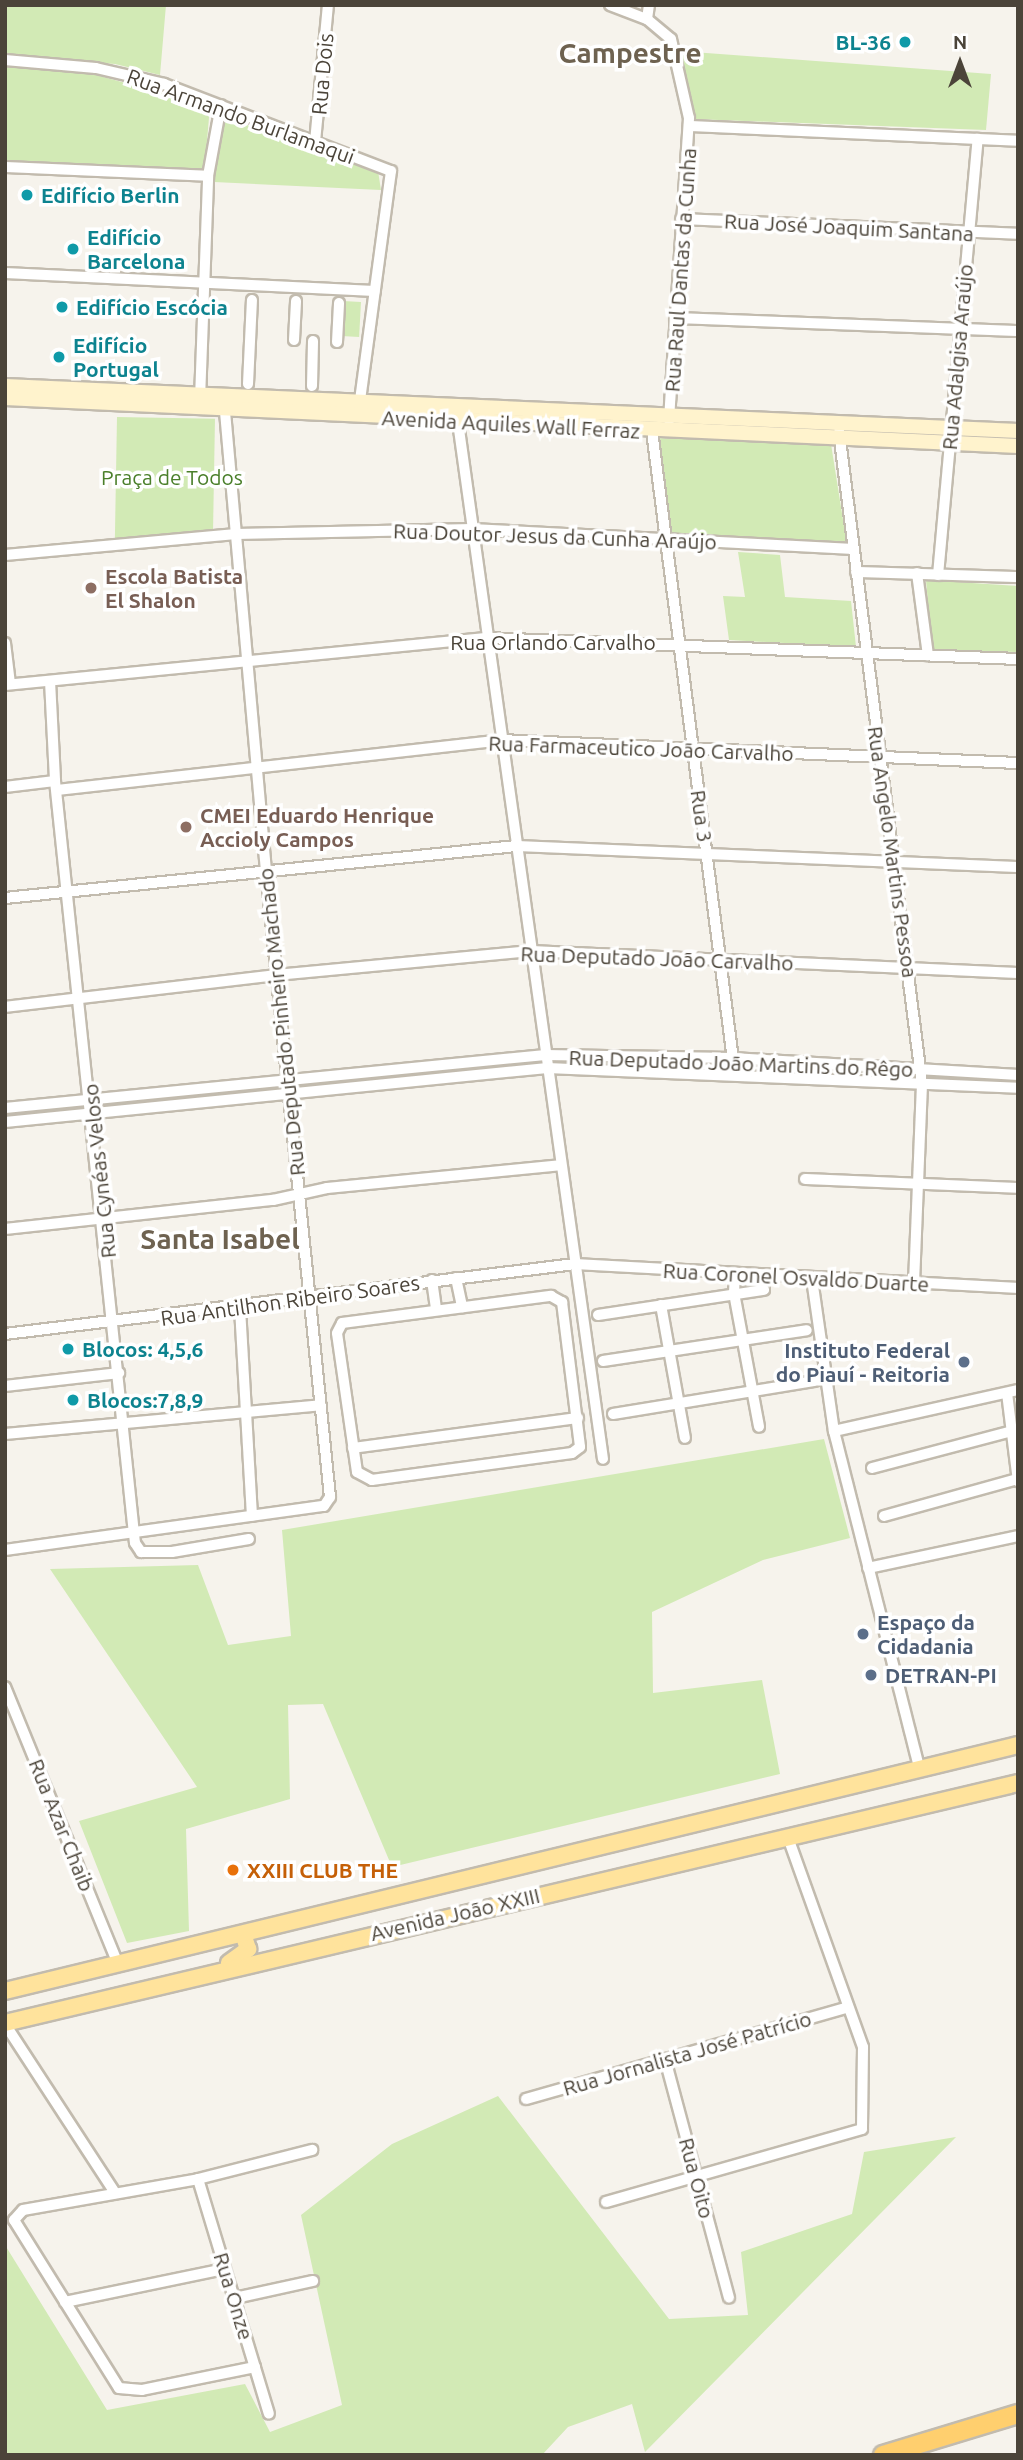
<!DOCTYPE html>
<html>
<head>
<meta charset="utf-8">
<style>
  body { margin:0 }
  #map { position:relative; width:1023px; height:2460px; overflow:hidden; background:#f6f3ec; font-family:Ubuntu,sans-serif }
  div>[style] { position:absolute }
  .green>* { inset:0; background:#d2eab5; transform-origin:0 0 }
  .roads { filter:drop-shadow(2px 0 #c2bbae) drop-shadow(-2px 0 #c2bbae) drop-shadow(0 2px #c2bbae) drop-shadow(0 -2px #c2bbae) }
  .street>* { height:10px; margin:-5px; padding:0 5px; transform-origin:5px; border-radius:5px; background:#fff }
  .secondary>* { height:14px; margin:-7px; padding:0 7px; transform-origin:7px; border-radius:7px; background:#fff3cd }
  .primary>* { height:16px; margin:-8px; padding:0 8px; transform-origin:8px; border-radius:8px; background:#ffe39c }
  .highway>* { height:18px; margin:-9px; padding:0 9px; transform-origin:9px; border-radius:9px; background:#ffcf6e }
  .dots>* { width:19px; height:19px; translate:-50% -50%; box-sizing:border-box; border:4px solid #fff; border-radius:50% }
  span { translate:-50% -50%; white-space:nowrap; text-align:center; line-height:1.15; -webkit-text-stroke:7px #fff; paint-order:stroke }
  .culture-label { font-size:21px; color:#0d838f; font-weight:700 }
  .right { translate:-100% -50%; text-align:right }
  .left { translate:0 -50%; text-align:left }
  .street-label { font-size:21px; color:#4b4439 }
  .park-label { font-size:21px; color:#4a7f2a }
  .education-label { font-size:21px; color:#785e54; font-weight:700 }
  .service-label { font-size:21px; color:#4e5e75; font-weight:700 }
  .food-label { font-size:21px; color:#c56008; font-weight:700 }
  .district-label { font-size:28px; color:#6e6250; font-weight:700 }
  .frame { position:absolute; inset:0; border:7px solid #4b4439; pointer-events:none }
  .north { position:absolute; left:925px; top:28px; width:70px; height:70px; -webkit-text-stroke:5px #fff; paint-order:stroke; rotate:0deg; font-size:19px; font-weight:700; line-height:28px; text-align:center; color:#4b4439 }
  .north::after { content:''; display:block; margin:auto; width:24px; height:32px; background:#4b4439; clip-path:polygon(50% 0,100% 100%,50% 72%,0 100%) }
</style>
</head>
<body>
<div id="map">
  <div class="green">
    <div style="clip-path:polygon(5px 5px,166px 5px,160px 75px,115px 64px,6px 56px)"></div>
    <div style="clip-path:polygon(679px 51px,991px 74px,986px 130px,693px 119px)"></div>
    <div style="clip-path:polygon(6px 65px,85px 72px,210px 106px,205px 164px,201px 171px,5px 160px)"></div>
    <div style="clip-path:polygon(230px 119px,378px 171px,381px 190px,214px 182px,222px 122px)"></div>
    <div style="left:343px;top:301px;width:18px;height:35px;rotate:3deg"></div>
    <div style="left:117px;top:417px;width:98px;height:124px;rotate:1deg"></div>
    <div style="clip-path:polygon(655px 438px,831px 444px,847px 545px,667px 536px)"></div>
    <div style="clip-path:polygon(738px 552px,780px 555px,785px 597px,851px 601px,856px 647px,729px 640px,723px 596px,745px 597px)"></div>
    <div style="clip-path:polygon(926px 580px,1018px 586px,1018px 652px,932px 650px)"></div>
    <div style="clip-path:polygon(824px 1439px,850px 1538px,763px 1560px,652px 1612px,653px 1693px,762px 1680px,780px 1774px,392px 1867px,323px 1704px,288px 1705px,290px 1799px,186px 1829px,189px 1931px,127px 1943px,79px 1821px,197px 1787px,50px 1569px,198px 1565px,228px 1645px,291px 1636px,282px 1530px)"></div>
    <div style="clip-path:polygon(498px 2096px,669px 2319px,748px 2315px,741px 2252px,852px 2214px,864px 2152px,956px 2137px,645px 2452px,632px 2404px,568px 2427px,542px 2455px,5px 2455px,5px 2245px,107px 2410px,245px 2384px,270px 2432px,342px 2405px,301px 2215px,392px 2144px)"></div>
  </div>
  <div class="roads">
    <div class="street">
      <div style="left:610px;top:5px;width:40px;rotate:21deg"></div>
      <div style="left:647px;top:19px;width:31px;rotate:40deg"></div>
      <div style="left:671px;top:39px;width:81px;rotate:77.2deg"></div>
      <div style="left:689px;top:118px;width:303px;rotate:93.8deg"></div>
      <div style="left:647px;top:19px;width:14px;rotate:-82deg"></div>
      <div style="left:5px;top:60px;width:91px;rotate:5deg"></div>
      <div style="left:96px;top:68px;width:70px;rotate:13.2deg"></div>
      <div style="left:164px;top:84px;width:243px;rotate:21deg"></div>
      <div style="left:391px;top:171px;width:230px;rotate:97.7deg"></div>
      <div style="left:690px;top:126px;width:328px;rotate:2.6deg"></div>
      <div style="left:315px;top:142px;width:138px;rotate:-84.6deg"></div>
      <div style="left:5px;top:167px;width:203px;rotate:2.5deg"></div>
      <div style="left:681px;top:219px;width:337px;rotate:2.5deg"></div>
      <div style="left:5px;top:273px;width:370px;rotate:2.8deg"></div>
      <div style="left:675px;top:318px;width:343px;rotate:2.2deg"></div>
      <div style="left:294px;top:340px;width:39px;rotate:-87deg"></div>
      <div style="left:337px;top:342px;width:39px;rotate:-87deg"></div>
      <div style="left:248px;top:384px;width:84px;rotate:-87.3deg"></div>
      <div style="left:312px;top:386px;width:45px;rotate:-88.7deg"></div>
      <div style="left:200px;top:399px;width:223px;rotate:-87.9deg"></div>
      <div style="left:208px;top:176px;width:72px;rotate:-79.6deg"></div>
      <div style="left:457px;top:415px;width:1054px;rotate:82.04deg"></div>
      <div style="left:652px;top:431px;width:649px;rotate:82.66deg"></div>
      <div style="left:839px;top:432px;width:657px;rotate:82.75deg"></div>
      <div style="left:922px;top:1084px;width:200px;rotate:92.3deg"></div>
      <div style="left:5px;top:555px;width:232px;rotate:-5.2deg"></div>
      <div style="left:236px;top:534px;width:236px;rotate:-1.2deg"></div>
      <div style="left:472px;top:529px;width:382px;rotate:3deg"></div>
      <div style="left:856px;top:572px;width:162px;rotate:1.8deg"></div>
      <div style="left:917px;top:573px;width:83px;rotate:82.4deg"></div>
      <div style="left:938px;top:575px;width:438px;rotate:-84.8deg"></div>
      <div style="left:5px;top:643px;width:41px;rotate:83deg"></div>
      <div style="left:50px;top:681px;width:100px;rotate:87.1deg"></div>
      <div style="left:55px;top:781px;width:766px;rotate:84.01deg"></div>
      <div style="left:135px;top:1543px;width:11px;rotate:56deg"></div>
      <div style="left:141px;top:1552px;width:31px"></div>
      <div style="left:172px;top:1552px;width:78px;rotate:-9.6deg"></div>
      <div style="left:5px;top:685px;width:483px;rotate:-5.6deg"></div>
      <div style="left:486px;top:638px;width:532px;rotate:2.26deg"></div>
      <div style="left:5px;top:787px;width:50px;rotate:-6.8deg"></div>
      <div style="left:57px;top:790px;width:447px;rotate:-6.4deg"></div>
      <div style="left:501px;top:740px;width:518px;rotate:2.55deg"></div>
      <div style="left:5px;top:898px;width:514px;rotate:-5.81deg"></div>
      <div style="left:516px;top:846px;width:502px;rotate:2.4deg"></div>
      <div style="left:5px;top:1007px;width:273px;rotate:-6.7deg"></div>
      <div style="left:276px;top:975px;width:256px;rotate:-5.4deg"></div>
      <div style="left:531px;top:951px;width:487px;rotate:2.6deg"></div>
      <div style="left:5px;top:1108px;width:543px;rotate:-5.61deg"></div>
      <div style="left:545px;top:1055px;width:187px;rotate:0.9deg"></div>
      <div style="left:732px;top:1058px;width:287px;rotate:3.4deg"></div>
      <div style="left:5px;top:1122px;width:545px;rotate:-5.69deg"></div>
      <div style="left:547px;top:1068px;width:471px;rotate:2.4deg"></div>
      <div style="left:805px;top:1179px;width:213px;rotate:2.4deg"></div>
      <div style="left:5px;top:1229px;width:270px;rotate:-6.2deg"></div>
      <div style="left:273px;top:1200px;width:55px;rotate:-12.5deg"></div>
      <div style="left:327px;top:1188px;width:234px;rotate:-5.6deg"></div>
      <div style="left:735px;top:1274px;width:19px;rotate:93deg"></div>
      <div style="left:734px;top:1293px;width:136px;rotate:79.4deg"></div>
      <div style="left:456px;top:1278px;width:30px;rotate:78deg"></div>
      <div style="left:812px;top:1279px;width:154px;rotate:81.8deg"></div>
      <div style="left:834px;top:1431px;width:350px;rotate:75.8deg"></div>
      <div style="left:432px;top:1280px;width:30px;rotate:82deg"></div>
      <div style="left:551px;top:1296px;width:13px;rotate:29deg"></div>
      <div style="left:562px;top:1302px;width:146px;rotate:82.9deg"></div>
      <div style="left:580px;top:1447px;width:10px;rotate:143deg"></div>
      <div style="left:572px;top:1453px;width:202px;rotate:172.3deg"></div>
      <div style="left:372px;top:1480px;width:17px;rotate:-152deg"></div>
      <div style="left:357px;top:1472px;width:140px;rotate:-98.2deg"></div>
      <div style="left:337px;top:1333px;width:11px;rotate:-63deg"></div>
      <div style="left:342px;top:1323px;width:211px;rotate:-7.4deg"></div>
      <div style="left:661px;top:1305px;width:135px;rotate:79.8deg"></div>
      <div style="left:240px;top:1308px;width:208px;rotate:86.7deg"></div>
      <div style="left:598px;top:1315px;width:168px;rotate:-8.6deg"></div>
      <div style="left:5px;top:1334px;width:574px;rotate:-7deg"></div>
      <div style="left:575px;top:1264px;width:444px;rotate:3.1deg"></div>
      <div style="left:603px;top:1361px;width:206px;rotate:-8.6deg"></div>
      <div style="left:5px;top:1386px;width:115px;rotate:-6.5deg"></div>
      <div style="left:1007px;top:1393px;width:89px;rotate:82.9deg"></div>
      <div style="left:613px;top:1414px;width:205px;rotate:-9.3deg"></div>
      <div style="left:834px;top:1431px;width:189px;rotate:-12.6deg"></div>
      <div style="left:5px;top:1434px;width:317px;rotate:-5.2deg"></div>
      <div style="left:353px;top:1448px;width:227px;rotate:-7.6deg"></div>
      <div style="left:872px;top:1468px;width:145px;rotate:-14.8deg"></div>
      <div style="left:884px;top:1516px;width:138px;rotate:-15.5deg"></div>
      <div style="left:5px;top:1550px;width:322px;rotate:-7.9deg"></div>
      <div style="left:324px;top:1506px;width:11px;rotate:-56deg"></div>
      <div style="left:330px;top:1497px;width:629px;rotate:-95.84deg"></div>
      <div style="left:266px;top:871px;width:462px;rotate:-95.1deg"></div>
      <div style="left:868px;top:1568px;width:153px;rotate:-12deg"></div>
      <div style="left:5px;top:1687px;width:299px;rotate:67.8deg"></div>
      <div style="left:5px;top:2024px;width:202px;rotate:56.9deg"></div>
      <div style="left:665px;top:2059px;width:247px;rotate:75deg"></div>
      <div style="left:526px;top:2099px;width:335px;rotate:-15.9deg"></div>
      <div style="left:198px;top:2179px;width:245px;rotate:73.2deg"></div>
      <div style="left:606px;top:2202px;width:266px;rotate:-15.9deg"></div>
      <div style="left:862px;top:2129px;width:82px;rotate:-89.3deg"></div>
      <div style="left:863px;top:2047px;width:225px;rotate:-109.7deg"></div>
      <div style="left:235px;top:2298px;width:80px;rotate:-12.3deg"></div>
      <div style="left:65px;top:2302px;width:163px;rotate:-11.7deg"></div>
      <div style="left:255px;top:2367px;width:115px;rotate:168.5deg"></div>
      <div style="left:142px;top:2390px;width:23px;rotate:-175deg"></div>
      <div style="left:119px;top:2388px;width:198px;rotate:-122deg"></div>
      <div style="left:14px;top:2220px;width:13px;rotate:-48deg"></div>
      <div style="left:23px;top:2210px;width:178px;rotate:-10deg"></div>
      <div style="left:198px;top:2179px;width:118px;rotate:-14.3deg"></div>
    </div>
    <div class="secondary">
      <div style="left:5px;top:386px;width:1014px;rotate:2.54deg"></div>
      <div style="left:5px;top:398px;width:1014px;rotate:2.71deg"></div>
    </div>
    <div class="primary">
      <div style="left:229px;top:1963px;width:24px;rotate:-36deg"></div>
      <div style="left:248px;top:1949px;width:16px;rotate:-108deg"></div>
      <div style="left:5px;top:1991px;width:1042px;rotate:-13.65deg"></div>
      <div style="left:5px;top:2023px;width:1041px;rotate:-13.33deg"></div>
    </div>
    <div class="highway">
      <div style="left:883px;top:2455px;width:141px;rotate:-16.9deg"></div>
    </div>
  </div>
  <div class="dots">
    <div style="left:905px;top:42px;background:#0f9aa8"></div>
    <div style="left:27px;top:195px;background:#0f9aa8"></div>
    <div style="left:73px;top:249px;background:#0f9aa8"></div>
    <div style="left:62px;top:307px;background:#0f9aa8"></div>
    <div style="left:59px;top:357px;background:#0f9aa8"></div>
    <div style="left:91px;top:588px;background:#8d6e63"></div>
    <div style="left:186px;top:827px;background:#8d6e63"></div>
    <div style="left:68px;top:1349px;background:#0f9aa8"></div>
    <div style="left:964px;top:1362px;background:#5c6f8a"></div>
    <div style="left:73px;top:1400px;background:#0f9aa8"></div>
    <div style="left:863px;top:1634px;background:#5c6f8a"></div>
    <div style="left:871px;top:1675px;background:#5c6f8a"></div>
    <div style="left:233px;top:1870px;background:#e8710a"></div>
  </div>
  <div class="culture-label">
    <span class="right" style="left:891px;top:42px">BL-36</span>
    <span class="left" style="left:41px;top:195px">Edifício Berlin</span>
    <span class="left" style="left:87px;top:249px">Edifício<br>Barcelona</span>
    <span class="left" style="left:76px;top:307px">Edifício Escócia</span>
    <span class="left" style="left:73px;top:357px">Edifício<br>Portugal</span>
    <span class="left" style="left:82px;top:1349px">Blocos: 4,5,6</span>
    <span class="left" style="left:87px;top:1400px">Blocos:7,8,9</span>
  </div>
  <div class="street-label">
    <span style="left:322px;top:74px;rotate:-85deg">Rua Dois</span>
    <span style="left:241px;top:116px;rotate:20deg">Rua Armando Burlamaqui</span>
    <span style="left:849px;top:227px;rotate:3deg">Rua José Joaquim Santana</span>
    <span style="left:680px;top:270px;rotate:-86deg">Rua Raul Dantas da Cunha</span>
    <span style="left:957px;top:357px;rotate:-85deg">Rua Adalgisa Araújo</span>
    <span style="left:511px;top:424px;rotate:3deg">Avenida Aquiles Wall Ferraz</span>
    <span style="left:555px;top:536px;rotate:2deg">Rua Doutor Jesus da Cunha Araújo</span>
    <span style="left:553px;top:642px">Rua Orlando Carvalho</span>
    <span style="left:641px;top:748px;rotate:2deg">Rua Farmaceutico João Carvalho</span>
    <span style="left:702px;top:816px;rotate:82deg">Rua 3</span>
    <span style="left:893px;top:852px;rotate:82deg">Rua Angelo Martins Pessoa</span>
    <span style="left:657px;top:958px;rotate:2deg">Rua Deputado João Carvalho</span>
    <span style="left:281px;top:1022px;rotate:-96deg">Rua Deputado Pinheiro Machado</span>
    <span style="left:741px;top:1063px;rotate:2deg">Rua Deputado João Martins do Rêgo</span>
    <span style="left:99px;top:1171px;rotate:-96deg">Rua Cynéas Veloso</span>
    <span style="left:796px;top:1277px;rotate:3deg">Rua Coronel Osvaldo Duarte</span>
    <span style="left:290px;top:1300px;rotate:-8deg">Rua Antilhon Ribeiro Soares</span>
    <span style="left:62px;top:1825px;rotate:68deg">Rua Azar Chaib</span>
    <span style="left:455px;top:1914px;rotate:-13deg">Avenida João XXIII</span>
    <span style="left:687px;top:2053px;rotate:-16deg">Rua Jornalista José Patrício</span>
    <span style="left:697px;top:2178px;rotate:75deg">Rua Oito</span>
    <span style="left:234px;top:2296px;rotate:73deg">Rua Onze</span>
  </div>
  <div class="park-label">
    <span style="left:172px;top:477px">Praça de Todos</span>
  </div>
  <div class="education-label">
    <span class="left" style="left:105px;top:588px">Escola Batista<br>El Shalon</span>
    <span class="left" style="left:200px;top:827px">CMEI Eduardo Henrique<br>Accioly Campos</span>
  </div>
  <div class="service-label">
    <span class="right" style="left:950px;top:1362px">Instituto Federal<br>do Piauí - Reitoria</span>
    <span class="left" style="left:877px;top:1634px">Espaço da<br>Cidadania</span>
    <span class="left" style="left:885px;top:1675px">DETRAN-PI</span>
  </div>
  <div class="food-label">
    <span class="left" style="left:247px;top:1870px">XXIII CLUB THE</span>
  </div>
  <div class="district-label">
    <span style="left:630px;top:53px">Campestre</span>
    <span style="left:220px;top:1239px">Santa Isabel</span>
  </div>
  <div class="frame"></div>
  <div class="north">N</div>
</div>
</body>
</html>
